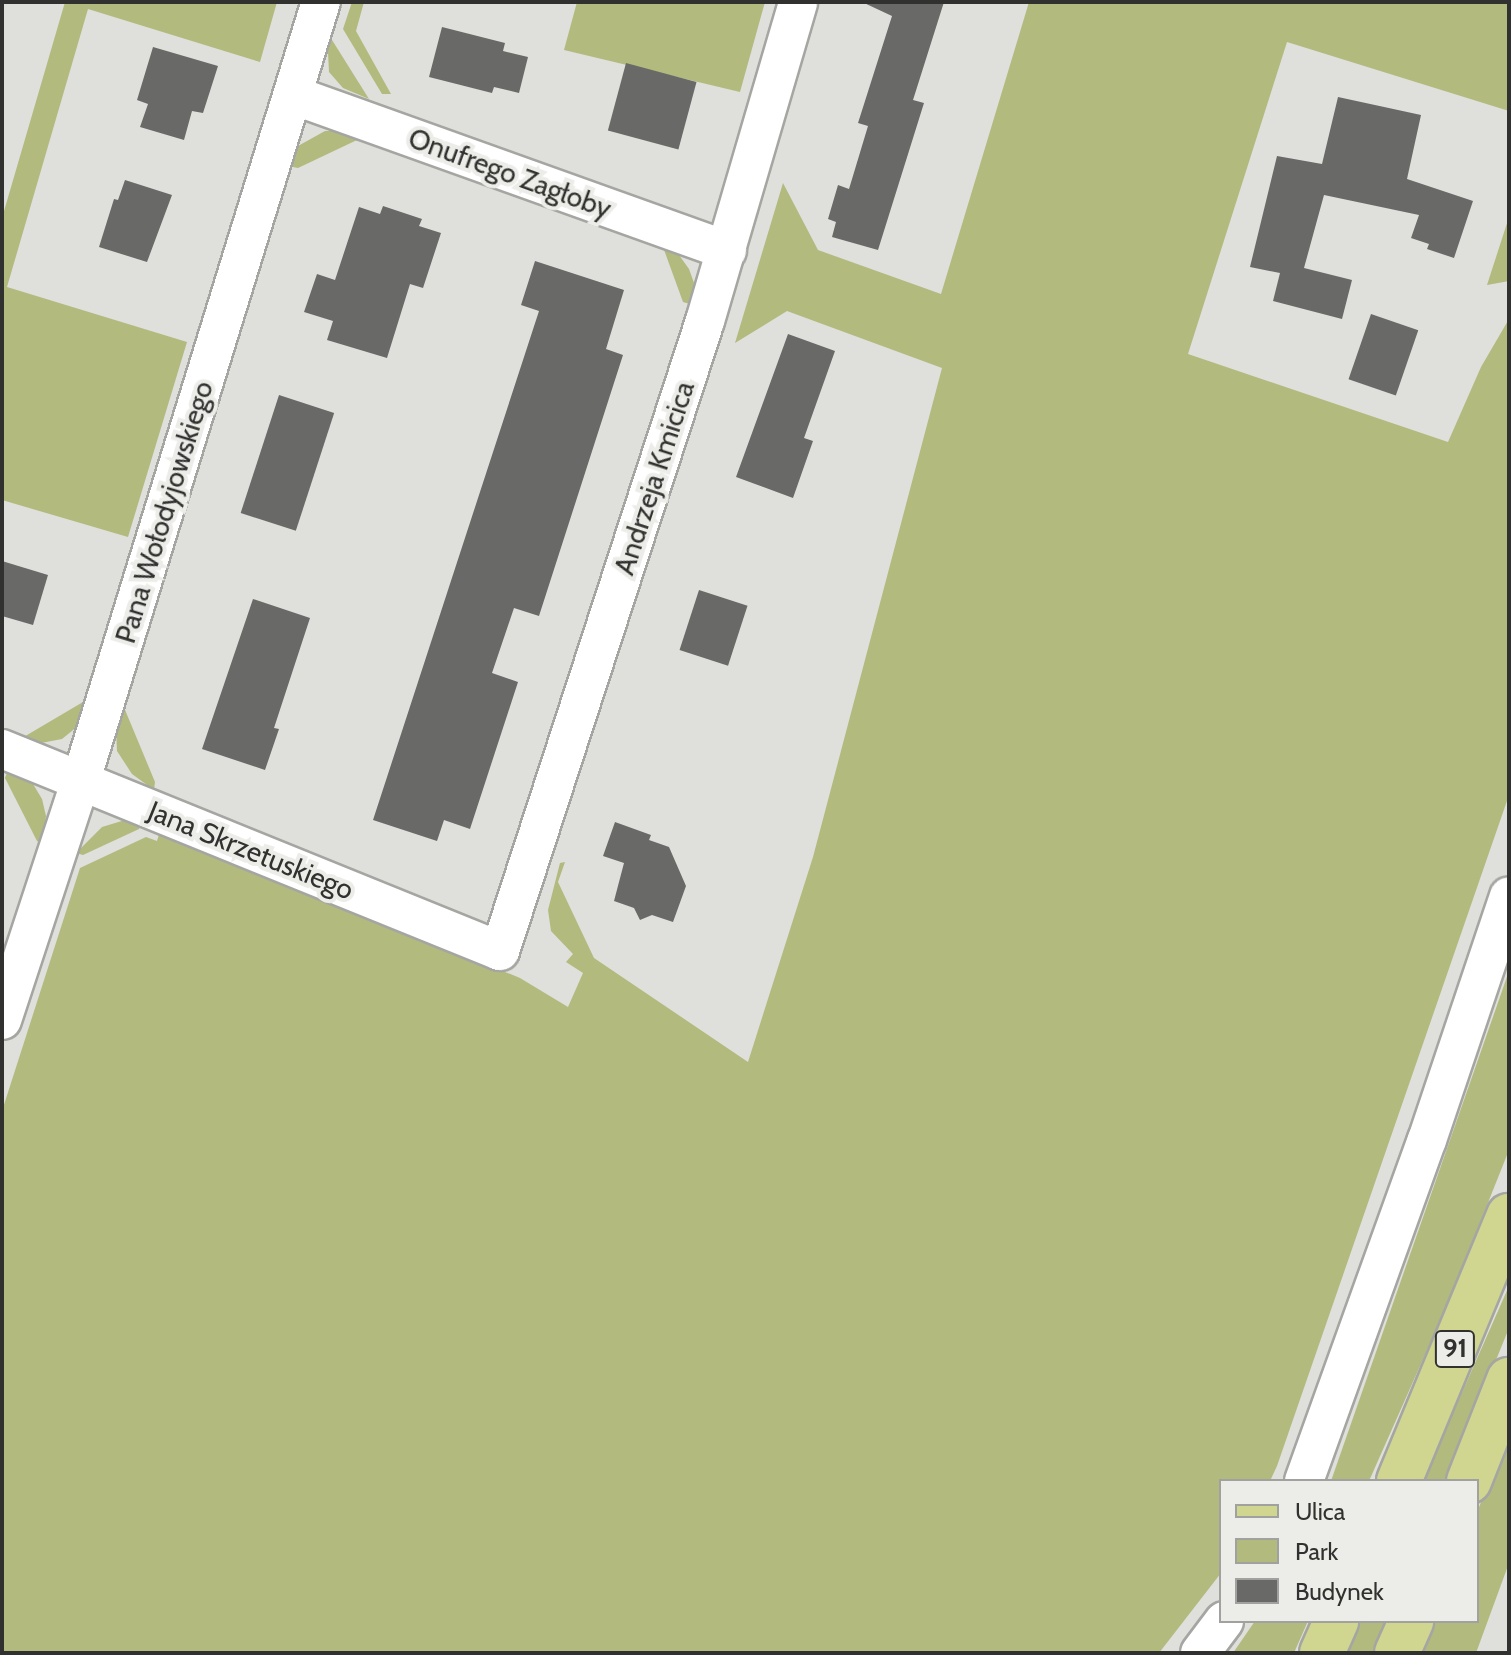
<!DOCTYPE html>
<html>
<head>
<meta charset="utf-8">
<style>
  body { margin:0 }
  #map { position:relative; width:1511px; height:1655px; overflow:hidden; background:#dfdfdc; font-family:Cabin,sans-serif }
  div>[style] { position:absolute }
  .green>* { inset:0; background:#b3ba7e }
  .building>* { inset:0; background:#696a67; transform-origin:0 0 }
  .roads { filter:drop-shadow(2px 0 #a5a6a2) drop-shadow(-2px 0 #a5a6a2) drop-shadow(0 2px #a5a6a2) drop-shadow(0 -2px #a5a6a2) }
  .minor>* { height:38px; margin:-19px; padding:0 19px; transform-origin:19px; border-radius:19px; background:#fff }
  .primary>* { height:44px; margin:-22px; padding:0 22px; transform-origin:22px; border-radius:22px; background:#d0d690 }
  span { translate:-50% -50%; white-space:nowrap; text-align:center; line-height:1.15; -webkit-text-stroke:8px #ecede9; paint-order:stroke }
  .shield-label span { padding:2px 6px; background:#ecede9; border:2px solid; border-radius:6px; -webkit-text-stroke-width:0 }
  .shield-label { font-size:26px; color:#31312f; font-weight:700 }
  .street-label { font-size:28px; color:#31312f }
  .frame { position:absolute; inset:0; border:4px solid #31312f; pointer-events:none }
  .legend { position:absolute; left:1219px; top:1479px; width:260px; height:144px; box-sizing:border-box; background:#ecede9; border:2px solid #a1a29f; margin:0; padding:10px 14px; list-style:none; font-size:24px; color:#31312f }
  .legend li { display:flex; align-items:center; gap:16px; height:40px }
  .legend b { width:40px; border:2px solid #a1a29f }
</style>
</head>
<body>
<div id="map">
  <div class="green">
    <div style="clip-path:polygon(65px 2px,277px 2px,260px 62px,88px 9px,7px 287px,187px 342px,128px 537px,2px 500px,2px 218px)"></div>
    <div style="clip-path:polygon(352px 2px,364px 2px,356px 31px,391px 94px,382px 94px,343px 29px)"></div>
    <div style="clip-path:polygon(577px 2px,765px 2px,740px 92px,564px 50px)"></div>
    <div style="clip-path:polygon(1029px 2px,1509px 2px,1509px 111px,1287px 42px,1188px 354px,1448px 442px,1481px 367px,1509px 319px,1509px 795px,1277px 1466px,1270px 1481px,1221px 1481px,1221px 1573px,1159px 1653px,2px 1653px,2px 1111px,80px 868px,146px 837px,157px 841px,160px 831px,520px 978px,568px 1007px,583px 973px,566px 962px,573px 954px,551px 931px,548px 910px,560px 863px,565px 862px,558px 882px,594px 958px,748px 1062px,813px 857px,942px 368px,787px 311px,735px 343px,783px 183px,818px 250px,941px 294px)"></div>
    <div style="clip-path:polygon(327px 32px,369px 99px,343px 88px,329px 72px)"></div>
    <div style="clip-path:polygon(325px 131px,360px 131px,357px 140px,298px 168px,288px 166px,298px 146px)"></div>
    <div style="clip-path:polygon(1509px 217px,1509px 281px,1487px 285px)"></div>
    <div style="clip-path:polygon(663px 247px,679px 255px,689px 269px,694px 283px,690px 304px,683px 302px)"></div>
    <div style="clip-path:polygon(83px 702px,88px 704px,78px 726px,62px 739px,41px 743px,22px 738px)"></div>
    <div style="clip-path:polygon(123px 705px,155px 782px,154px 790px,132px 774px,117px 751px,116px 728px)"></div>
    <div style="clip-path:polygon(8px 770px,33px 784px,42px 799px,46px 816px,42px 843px,37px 841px,5px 778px)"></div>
    <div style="clip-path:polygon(125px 820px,141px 822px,139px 829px,83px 855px,76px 853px,102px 827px)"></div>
    <div style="clip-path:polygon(1509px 971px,1509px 1150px,1448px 1303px,1369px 1481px,1331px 1481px)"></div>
    <div style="clip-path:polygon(1509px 1286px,1509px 1328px,1447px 1481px,1423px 1481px)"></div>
    <div style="clip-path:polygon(1509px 1434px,1509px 1563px,1476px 1653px,1420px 1653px,1433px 1621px,1477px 1621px,1477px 1512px)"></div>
    <div style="clip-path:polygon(1255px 1621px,1308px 1621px,1294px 1653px,1233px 1653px)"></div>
    <div style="clip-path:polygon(1361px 1621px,1389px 1621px,1375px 1653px,1347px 1653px)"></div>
  </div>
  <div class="building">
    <div style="clip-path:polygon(862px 2px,944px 2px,913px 100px,924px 103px,878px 250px,832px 237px,836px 222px,828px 219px,838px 185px,849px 189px,868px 126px,858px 123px,892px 16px)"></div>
    <div style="clip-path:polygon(442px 27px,505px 43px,503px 51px,528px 57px,519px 93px,494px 87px,492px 93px,429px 77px)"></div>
    <div style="clip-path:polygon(153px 47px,218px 66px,203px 113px,192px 111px,184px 140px,140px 127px,148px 104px,137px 100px)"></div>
    <div style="left:626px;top:63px;width:73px;height:70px;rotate:15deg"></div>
    <div style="clip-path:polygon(1338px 97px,1421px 115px,1407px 179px,1473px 201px,1454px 258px,1427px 249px,1429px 244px,1411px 238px,1419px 215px,1324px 195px,1304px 268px,1352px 280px,1342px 319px,1273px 301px,1280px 273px,1250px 267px,1277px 156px,1322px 164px)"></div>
    <div style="clip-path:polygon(125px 180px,172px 195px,147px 262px,99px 247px,114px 199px,118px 200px)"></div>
    <div style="clip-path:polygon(383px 206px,422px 219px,419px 226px,441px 233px,423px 288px,410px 284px,387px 358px,327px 340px,333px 321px,304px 312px,317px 274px,335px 280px,359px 207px,380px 214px)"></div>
    <div style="clip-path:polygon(535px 261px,624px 290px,606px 349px,623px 355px,539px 616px,514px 608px,492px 673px,518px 682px,470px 829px,444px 820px,437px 841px,373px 820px,539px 311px,521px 305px)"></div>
    <div style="left:1371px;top:314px;width:50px;height:69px;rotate:19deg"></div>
    <div style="clip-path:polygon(788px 334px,835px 351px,804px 438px,813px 441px,793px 498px,736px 477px)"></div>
    <div style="left:279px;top:395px;width:58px;height:124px;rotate:18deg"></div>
    <div style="clip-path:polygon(2px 561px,48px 575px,33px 625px,2px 616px)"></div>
    <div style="left:699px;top:590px;width:51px;height:63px;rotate:18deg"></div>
    <div style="clip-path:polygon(253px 599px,310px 618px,274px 728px,279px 729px,265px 770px,202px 749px)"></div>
    <div style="clip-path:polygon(615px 822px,651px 835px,649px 840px,669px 847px,686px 886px,673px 922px,652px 915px,640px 920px,634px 908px,614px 901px,624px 863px,603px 856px)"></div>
  </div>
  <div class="roads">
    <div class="minor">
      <div style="left:293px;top:95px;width:461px;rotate:19.7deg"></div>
      <div style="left:2px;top:749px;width:537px;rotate:22.08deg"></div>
      <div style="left:500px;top:951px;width:663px;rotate:-71.98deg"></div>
      <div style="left:705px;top:321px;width:332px;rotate:-73.7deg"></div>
      <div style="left:2px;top:1020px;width:253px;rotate:-71.8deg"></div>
      <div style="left:81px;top:780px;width:814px;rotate:-72.86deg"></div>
      <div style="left:1304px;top:1481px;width:363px;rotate:-70.2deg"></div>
      <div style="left:1427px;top:1140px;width:257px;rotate:-71.4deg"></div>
      <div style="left:1200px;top:1653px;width:40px;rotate:-53deg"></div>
    </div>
    <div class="primary">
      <div style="left:1399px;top:1481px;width:287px;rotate:-67.5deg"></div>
      <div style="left:1469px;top:1481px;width:109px;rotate:-68.4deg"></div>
      <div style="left:1322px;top:1653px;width:35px;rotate:-66deg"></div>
      <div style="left:1397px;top:1653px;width:35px;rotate:-66deg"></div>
    </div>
  </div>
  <div class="shield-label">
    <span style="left:1455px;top:1349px">91</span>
  </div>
  <div class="street-label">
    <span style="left:510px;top:173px;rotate:20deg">Onufrego Zagłoby</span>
    <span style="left:654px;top:478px;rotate:-72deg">Andrzeja Kmicica</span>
    <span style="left:164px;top:512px;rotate:-73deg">Pana Wołodyjowskiego</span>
    <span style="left:251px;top:850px;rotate:22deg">Jana Skrzetuskiego</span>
  </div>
  <div class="frame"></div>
  <ul class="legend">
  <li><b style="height:10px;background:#d0d690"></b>Ulica</li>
  <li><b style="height:22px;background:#b3ba7e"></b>Park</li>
  <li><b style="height:22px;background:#696a67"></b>Budynek</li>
  </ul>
</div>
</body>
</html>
